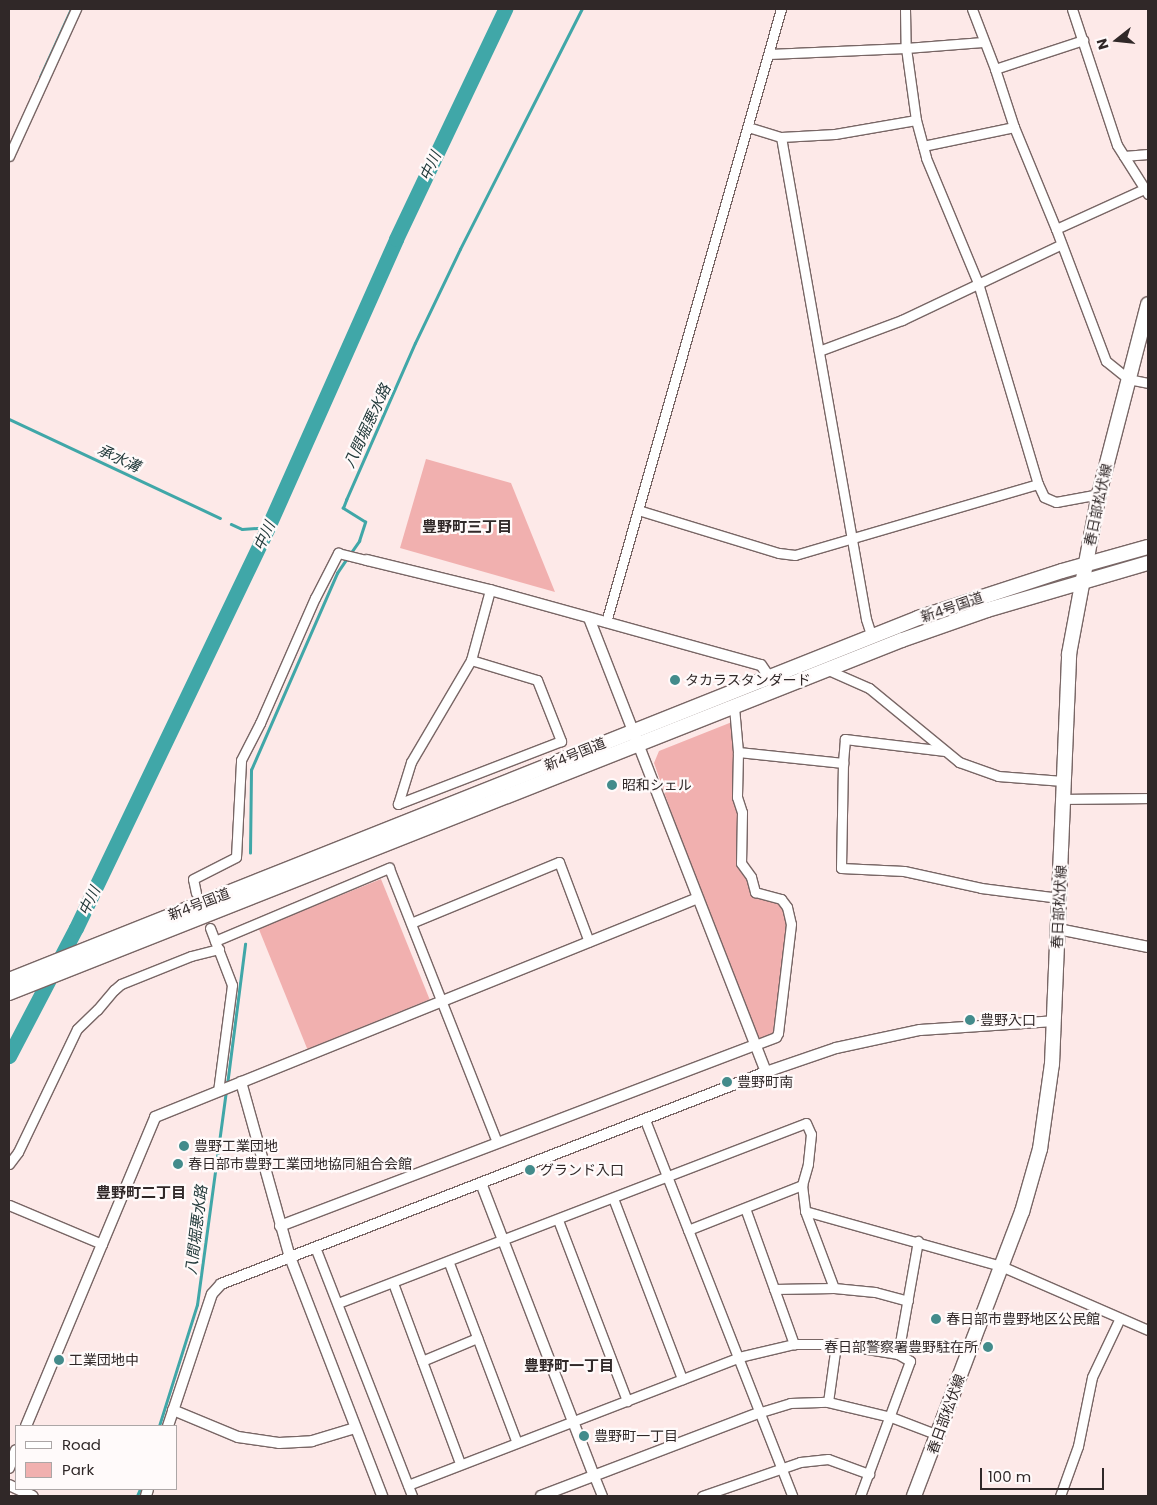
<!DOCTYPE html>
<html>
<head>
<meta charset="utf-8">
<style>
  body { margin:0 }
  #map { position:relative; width:1157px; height:1505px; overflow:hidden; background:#fde9e8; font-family:Poppins,"Noto Sans JP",sans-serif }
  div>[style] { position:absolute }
  .green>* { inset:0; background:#f1b0af; transform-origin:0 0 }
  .stream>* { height:2.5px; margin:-1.25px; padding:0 1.25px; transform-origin:1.25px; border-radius:1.25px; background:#40a7a8 }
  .river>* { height:15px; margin:-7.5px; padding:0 7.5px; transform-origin:7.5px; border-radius:7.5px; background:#40a7a8 }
  .roads { filter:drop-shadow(1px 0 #786665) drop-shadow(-1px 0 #786665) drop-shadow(0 1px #786665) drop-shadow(0 -1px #786665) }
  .minor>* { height:9px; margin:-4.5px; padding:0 4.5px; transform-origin:4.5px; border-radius:4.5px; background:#fff }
  .tertiary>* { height:10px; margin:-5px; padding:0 5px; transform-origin:5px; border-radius:5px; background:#fff }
  .primary>* { height:14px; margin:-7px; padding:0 7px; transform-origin:7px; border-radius:7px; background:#fff }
  .trunk>* { height:14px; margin:-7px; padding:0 7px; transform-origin:7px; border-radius:7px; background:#fff }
  .dots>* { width:14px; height:14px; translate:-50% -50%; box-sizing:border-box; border:2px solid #fffafa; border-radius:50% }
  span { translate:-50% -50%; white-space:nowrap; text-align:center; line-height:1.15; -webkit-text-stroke:4.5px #fffafa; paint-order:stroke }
  .street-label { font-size:14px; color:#302828 }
  .poi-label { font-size:14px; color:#302828 }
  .left { translate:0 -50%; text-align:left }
  .right { translate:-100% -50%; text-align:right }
  .water-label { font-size:15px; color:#22393a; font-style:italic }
  .neighbourhood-label { font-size:15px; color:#302828; font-weight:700 }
  .frame { position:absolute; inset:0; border:10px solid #302828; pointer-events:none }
  .legend { position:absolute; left:15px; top:1425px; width:162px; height:65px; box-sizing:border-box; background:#fffafa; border:1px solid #aca6a6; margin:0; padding:6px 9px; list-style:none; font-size:15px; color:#302828 }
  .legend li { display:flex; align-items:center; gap:10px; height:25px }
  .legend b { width:25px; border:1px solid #aca6a6 }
  .north { position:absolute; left:1092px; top:15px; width:50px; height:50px; -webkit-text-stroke:4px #fffafa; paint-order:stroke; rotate:254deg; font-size:14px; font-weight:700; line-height:20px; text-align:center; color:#302828 }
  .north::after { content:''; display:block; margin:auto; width:18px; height:22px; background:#302828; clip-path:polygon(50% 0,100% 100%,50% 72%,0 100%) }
  .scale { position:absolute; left:980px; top:1468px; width:124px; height:22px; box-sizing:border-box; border:2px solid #302828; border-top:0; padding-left:6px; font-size:15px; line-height:18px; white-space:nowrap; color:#302828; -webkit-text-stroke:4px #fffafa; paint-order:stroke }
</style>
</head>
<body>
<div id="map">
  <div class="green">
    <div style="clip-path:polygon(426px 459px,511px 483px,555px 592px,400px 548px)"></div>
    <div style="clip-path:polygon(732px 722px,738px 813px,736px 865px,747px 878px,752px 895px,780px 903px,785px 914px,787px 936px,773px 1032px,771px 1036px,759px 1041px,681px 840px,654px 763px,659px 751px)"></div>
    <div style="left:381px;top:879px;width:130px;height:132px;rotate:68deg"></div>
  </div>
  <div class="stream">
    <div style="left:40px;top:77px;width:75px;rotate:-65.5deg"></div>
    <div style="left:9px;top:419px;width:233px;rotate:25.1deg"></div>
    <div style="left:231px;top:524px;width:12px;rotate:24deg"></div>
    <div style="left:242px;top:529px;width:26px;rotate:-4deg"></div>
    <div style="left:350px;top:554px;width:16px;rotate:-55deg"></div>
    <div style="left:359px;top:541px;width:20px;rotate:-72deg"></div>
    <div style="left:365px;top:522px;width:26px;rotate:-148deg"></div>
    <div style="left:343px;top:508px;width:9px;rotate:-69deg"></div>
    <div style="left:346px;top:500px;width:171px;rotate:-66.3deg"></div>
    <div style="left:415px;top:343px;width:104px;rotate:-64.4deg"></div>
    <div style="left:460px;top:249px;width:269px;rotate:-63.1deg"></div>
    <div style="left:250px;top:853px;width:83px;rotate:-89.3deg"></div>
    <div style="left:251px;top:770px;width:215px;rotate:-66.4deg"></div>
    <div style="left:337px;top:573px;width:18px;rotate:-56deg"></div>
    <div style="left:227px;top:1085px;width:142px;rotate:-82.7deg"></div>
    <div style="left:159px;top:1426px;width:127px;rotate:-72.6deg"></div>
    <div style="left:197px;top:1305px;width:217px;rotate:-82.3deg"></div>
    <div style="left:137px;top:1496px;width:8px;rotate:-67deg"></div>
  </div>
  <div class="river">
    <div style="left:9px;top:1056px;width:144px;rotate:-62.4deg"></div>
    <div style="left:76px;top:928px;width:445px;rotate:-64.4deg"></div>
    <div style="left:268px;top:527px;width:315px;rotate:-66deg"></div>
    <div style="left:396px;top:239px;width:255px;rotate:-64.6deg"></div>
  </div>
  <div class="roads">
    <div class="minor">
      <div style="left:905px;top:9px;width:39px;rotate:89deg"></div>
      <div style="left:906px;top:48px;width:73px;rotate:82.1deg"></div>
      <div style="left:916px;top:120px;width:39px;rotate:75deg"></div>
      <div style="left:926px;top:158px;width:135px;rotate:67.4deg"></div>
      <div style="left:978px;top:283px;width:210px;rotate:73.4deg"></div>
      <div style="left:1038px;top:484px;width:14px;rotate:65deg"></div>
      <div style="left:1044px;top:497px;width:13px;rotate:23deg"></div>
      <div style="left:1056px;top:502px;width:44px;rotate:-10.5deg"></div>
      <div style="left:972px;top:9px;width:64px;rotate:69deg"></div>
      <div style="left:995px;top:69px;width:61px;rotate:71.9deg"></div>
      <div style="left:1014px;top:127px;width:110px;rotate:67.6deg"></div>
      <div style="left:1056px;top:229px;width:141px;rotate:69.3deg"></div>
      <div style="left:1106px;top:361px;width:28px;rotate:39deg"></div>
      <div style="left:1128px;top:379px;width:20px;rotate:11deg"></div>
      <div style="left:1072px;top:9px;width:143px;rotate:71.7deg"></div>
      <div style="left:1117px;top:145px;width:58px;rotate:57.7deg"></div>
      <div style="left:769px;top:54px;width:137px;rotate:-2.5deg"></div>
      <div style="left:906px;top:48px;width:77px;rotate:-4.5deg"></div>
      <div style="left:995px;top:69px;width:93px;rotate:-18.2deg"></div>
      <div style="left:748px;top:127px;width:34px;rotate:17deg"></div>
      <div style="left:781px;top:137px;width:54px;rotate:-3.2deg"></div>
      <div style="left:835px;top:134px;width:82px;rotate:-9.8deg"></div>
      <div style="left:781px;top:137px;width:489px;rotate:80deg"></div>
      <div style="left:866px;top:619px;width:19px;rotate:72deg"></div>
      <div style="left:923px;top:146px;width:93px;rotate:-11.8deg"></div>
      <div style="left:9px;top:156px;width:162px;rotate:-65.5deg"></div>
      <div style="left:1124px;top:156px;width:24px;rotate:-5deg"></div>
      <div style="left:1056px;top:229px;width:97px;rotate:-24.4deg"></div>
      <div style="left:819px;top:351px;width:89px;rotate:-20.5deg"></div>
      <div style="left:902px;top:320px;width:175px;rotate:-25.4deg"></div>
      <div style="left:638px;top:510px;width:147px;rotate:17deg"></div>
      <div style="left:779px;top:553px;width:16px;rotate:7deg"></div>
      <div style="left:795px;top:555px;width:253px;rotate:-16.3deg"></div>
      <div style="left:606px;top:622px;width:637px;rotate:-74.07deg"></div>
      <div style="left:471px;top:660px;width:69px;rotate:16.9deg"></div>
      <div style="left:537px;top:680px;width:66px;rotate:68.5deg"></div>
      <div style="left:561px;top:741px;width:175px;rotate:158.9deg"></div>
      <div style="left:398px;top:804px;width:44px;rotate:-72.8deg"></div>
      <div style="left:411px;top:762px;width:118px;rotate:-59.5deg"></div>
      <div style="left:471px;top:660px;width:73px;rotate:-74.8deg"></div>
      <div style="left:828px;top:670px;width:45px;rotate:23.7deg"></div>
      <div style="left:869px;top:688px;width:117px;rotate:39.4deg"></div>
      <div style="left:959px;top:762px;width:41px;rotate:19.7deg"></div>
      <div style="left:998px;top:776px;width:65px;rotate:4.4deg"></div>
      <div style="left:734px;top:707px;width:45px;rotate:84.9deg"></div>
      <div style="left:738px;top:752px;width:45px;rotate:91.3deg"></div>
      <div style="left:737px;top:797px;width:16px;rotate:72deg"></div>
      <div style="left:742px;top:812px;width:51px;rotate:91.1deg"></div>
      <div style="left:741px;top:863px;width:17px;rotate:54deg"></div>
      <div style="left:751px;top:877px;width:16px;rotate:75deg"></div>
      <div style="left:755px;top:892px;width:27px;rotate:15deg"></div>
      <div style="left:781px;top:899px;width:10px;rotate:53deg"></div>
      <div style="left:787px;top:907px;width:17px;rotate:77deg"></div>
      <div style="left:791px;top:924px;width:110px;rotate:96.8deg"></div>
      <div style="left:778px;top:1033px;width:4px;rotate:117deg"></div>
      <div style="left:776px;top:1037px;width:22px;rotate:159deg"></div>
      <div style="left:945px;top:751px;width:101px;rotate:-173.2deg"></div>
      <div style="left:845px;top:739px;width:24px;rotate:95deg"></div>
      <div style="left:843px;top:763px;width:105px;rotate:91.1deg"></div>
      <div style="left:841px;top:868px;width:63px;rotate:2.7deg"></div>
      <div style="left:904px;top:871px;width:79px;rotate:12.4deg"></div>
      <div style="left:981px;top:888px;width:79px;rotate:7.3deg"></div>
      <div style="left:738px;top:752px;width:106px;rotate:6deg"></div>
      <div style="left:1063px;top:799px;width:85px;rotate:-0.7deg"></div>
      <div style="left:196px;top:893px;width:14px;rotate:-102deg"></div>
      <div style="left:193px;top:879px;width:48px;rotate:-27.1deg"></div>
      <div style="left:236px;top:857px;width:97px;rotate:-87deg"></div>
      <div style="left:241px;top:760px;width:42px;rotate:-62.8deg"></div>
      <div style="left:260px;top:723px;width:137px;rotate:-66.3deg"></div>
      <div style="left:315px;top:598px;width:51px;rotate:-62.9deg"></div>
      <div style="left:338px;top:553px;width:30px;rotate:14deg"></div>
      <div style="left:411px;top:923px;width:160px;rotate:-22.4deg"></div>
      <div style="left:559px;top:862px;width:85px;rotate:69.4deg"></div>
      <div style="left:210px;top:928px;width:61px;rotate:68.9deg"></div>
      <div style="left:232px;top:985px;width:107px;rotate:97.5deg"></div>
      <div style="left:215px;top:941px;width:189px;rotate:-22.8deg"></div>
      <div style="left:389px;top:868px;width:295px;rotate:68.5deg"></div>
      <div style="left:645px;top:1120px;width:404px;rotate:68.6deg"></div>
      <div style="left:9px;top:1164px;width:15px;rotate:-53deg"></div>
      <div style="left:18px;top:1152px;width:136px;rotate:-64.4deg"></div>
      <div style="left:77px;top:1029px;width:28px;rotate:-44deg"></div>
      <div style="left:97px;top:1010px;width:26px;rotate:-50deg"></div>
      <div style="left:114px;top:990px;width:9px;rotate:-41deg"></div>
      <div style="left:121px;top:984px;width:75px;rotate:-21.8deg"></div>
      <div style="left:191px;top:956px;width:29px;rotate:-14deg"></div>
      <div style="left:613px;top:1198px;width:194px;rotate:69.1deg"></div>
      <div style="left:9px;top:1205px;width:101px;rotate:22.8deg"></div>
      <div style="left:745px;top:1208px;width:145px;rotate:70.2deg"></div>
      <div style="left:805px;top:1211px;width:204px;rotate:15.7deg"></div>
      <div style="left:1001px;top:1266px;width:160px;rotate:23.5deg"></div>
      <div style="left:558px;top:1220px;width:194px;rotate:69.1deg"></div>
      <div style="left:688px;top:1230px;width:123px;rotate:-21.5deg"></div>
      <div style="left:315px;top:1247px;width:267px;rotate:68.7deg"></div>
      <div style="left:449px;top:1263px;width:192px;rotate:69.3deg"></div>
      <div style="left:393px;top:1283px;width:192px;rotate:69.6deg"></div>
      <div style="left:774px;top:1289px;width:60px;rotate:-1deg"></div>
      <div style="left:834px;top:1288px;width:41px;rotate:5.6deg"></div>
      <div style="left:875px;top:1292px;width:34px;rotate:15deg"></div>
      <div style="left:338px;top:1303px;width:501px;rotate:-21.04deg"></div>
      <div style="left:806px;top:1123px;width:12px;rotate:66deg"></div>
      <div style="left:811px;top:1134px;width:30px;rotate:96deg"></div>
      <div style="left:808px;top:1164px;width:22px;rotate:106deg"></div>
      <div style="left:802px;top:1185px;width:26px;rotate:83deg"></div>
      <div style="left:805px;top:1211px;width:82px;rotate:69.4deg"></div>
      <div style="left:898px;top:1354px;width:115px;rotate:-80deg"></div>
      <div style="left:422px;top:1361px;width:60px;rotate:-22.7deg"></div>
      <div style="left:828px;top:1402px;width:59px;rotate:-82.1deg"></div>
      <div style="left:761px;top:1412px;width:30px;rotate:-17deg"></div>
      <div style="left:790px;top:1403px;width:38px;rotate:-2deg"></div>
      <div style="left:828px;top:1402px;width:65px;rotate:13.4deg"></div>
      <div style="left:891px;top:1417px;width:50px;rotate:21deg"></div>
      <div style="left:594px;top:1476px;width:22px;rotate:68deg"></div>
      <div style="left:408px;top:1485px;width:355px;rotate:-21.1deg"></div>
      <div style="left:739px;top:1357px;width:57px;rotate:-13.3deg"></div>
      <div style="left:794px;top:1344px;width:42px"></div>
      <div style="left:836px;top:1344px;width:63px;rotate:9.2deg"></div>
      <div style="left:898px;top:1354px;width:14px;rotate:30deg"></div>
      <div style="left:910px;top:1361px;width:144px;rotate:110.3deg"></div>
      <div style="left:702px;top:1496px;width:104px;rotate:-19.1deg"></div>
      <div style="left:800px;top:1462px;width:28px;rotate:-6deg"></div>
      <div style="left:828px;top:1459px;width:44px;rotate:20.1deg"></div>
      <div style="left:1060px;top:1496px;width:53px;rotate:-70.2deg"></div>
      <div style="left:1078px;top:1446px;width:70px;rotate:-78.5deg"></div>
      <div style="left:1092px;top:1377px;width:65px;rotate:-64.6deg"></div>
    </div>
    <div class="tertiary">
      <div style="left:367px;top:560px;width:127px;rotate:13.7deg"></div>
      <div style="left:490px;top:590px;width:281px;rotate:15.5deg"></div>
      <div style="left:761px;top:665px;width:14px;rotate:56deg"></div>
      <div style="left:589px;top:618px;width:487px;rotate:68.7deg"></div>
      <div style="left:1058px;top:929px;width:92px;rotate:11.3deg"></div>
      <div style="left:241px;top:1082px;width:182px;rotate:74.4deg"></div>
      <div style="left:290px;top:1257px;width:256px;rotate:68.9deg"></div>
      <div style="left:481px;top:1183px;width:314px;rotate:68.9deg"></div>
      <div style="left:280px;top:1226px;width:508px;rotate:-20.86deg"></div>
      <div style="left:173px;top:1410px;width:70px;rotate:22.6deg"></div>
      <div style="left:238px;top:1437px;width:41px;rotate:8.3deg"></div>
      <div style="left:279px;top:1443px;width:33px;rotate:-3deg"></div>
      <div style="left:312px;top:1441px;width:45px;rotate:-16.8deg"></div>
      <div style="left:26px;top:1426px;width:335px;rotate:-67.3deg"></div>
      <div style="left:155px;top:1117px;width:585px;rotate:-21.96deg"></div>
      <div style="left:168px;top:1426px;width:139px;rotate:-71.6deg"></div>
      <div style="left:212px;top:1294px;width:13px;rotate:-48deg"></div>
      <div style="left:221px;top:1284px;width:585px;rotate:-21.26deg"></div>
      <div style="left:766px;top:1072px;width:74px;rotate:-18.9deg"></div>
      <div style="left:836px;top:1048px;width:86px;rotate:-12.1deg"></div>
      <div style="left:920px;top:1030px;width:134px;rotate:-3.8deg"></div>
      <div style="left:9px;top:1468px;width:19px;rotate:-69deg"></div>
      <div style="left:9px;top:1485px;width:26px;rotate:25deg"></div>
      <div style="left:146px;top:1496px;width:7px;rotate:-74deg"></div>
      <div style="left:541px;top:1496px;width:235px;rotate:-20.9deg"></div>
    </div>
    <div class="primary">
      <div style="left:914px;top:1496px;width:304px;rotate:-69.2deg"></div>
      <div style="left:1022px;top:1212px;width:66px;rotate:-74.1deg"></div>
      <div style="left:1040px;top:1149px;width:86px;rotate:-82deg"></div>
      <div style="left:1052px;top:1064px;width:410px;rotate:-87.6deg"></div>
      <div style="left:1069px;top:654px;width:163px;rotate:-79.4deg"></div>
      <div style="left:1099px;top:494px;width:196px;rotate:-75.5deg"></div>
    </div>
    <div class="trunk">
      <div style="left:9px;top:980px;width:978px;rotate:-21.71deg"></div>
      <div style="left:918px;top:618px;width:151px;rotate:-18.1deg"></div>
      <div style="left:1062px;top:571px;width:89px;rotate:-15.6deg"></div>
      <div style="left:9px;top:993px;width:960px;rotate:-21.57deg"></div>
      <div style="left:902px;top:640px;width:90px;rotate:-19.4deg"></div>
      <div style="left:987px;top:610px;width:168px;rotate:-16.3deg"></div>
    </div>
  </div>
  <div class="dots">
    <div style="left:675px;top:680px;background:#438b8b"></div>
    <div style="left:612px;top:785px;background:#438b8b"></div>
    <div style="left:970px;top:1020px;background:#438b8b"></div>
    <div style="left:727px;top:1082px;background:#438b8b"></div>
    <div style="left:184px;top:1146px;background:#438b8b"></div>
    <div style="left:178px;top:1164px;background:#438b8b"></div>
    <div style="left:530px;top:1170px;background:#438b8b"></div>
    <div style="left:936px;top:1319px;background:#438b8b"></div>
    <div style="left:988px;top:1347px;background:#438b8b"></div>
    <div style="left:59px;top:1360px;background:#438b8b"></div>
    <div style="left:584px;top:1436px;background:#438b8b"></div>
  </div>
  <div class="street-label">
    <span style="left:1098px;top:505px;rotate:-78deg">春日部松伏線</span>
    <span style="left:952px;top:607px;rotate:-19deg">新4号国道</span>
    <span style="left:575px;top:754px;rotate:-22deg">新4号国道</span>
    <span style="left:199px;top:904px;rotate:-21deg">新4号国道</span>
    <span style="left:1059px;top:907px;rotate:-87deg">春日部松伏線</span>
    <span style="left:946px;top:1414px;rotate:-70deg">春日部松伏線</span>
  </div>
  <div class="poi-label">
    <span class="left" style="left:685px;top:680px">タカラスタンダード</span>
    <span class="left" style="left:622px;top:785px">昭和シェル</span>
    <span class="left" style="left:980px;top:1020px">豊野入口</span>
    <span class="left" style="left:737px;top:1082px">豊野町南</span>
    <span class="left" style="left:194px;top:1146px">豊野工業団地</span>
    <span class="left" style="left:188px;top:1164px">春日部市豊野工業団地協同組合会館</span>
    <span class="left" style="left:540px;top:1170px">グランド入口</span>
    <span class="left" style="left:946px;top:1319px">春日部市豊野地区公民館</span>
    <span class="right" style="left:978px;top:1347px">春日部警察署豊野駐在所</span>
    <span class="left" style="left:69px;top:1360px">工業団地中</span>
    <span class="left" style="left:594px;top:1436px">豊野町一丁目</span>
  </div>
  <div class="water-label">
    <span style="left:430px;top:166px;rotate:-65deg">中川</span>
    <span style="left:367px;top:426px;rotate:-65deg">八間堀悪水路</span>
    <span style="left:119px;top:458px;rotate:25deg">承水溝</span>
    <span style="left:264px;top:536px;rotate:-65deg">中川</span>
    <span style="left:89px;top:901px;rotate:-64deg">中川</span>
    <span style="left:196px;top:1230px;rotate:-83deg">八間堀悪水路</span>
  </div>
  <div class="neighbourhood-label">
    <span style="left:467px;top:527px">豊野町三丁目</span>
    <span style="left:141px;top:1193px">豊野町二丁目</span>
    <span style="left:569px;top:1366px">豊野町一丁目</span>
  </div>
  <div class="frame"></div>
  <ul class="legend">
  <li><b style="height:6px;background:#fff"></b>Road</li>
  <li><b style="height:14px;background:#f1b0af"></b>Park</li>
  </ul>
  <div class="north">N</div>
  <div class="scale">100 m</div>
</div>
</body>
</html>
